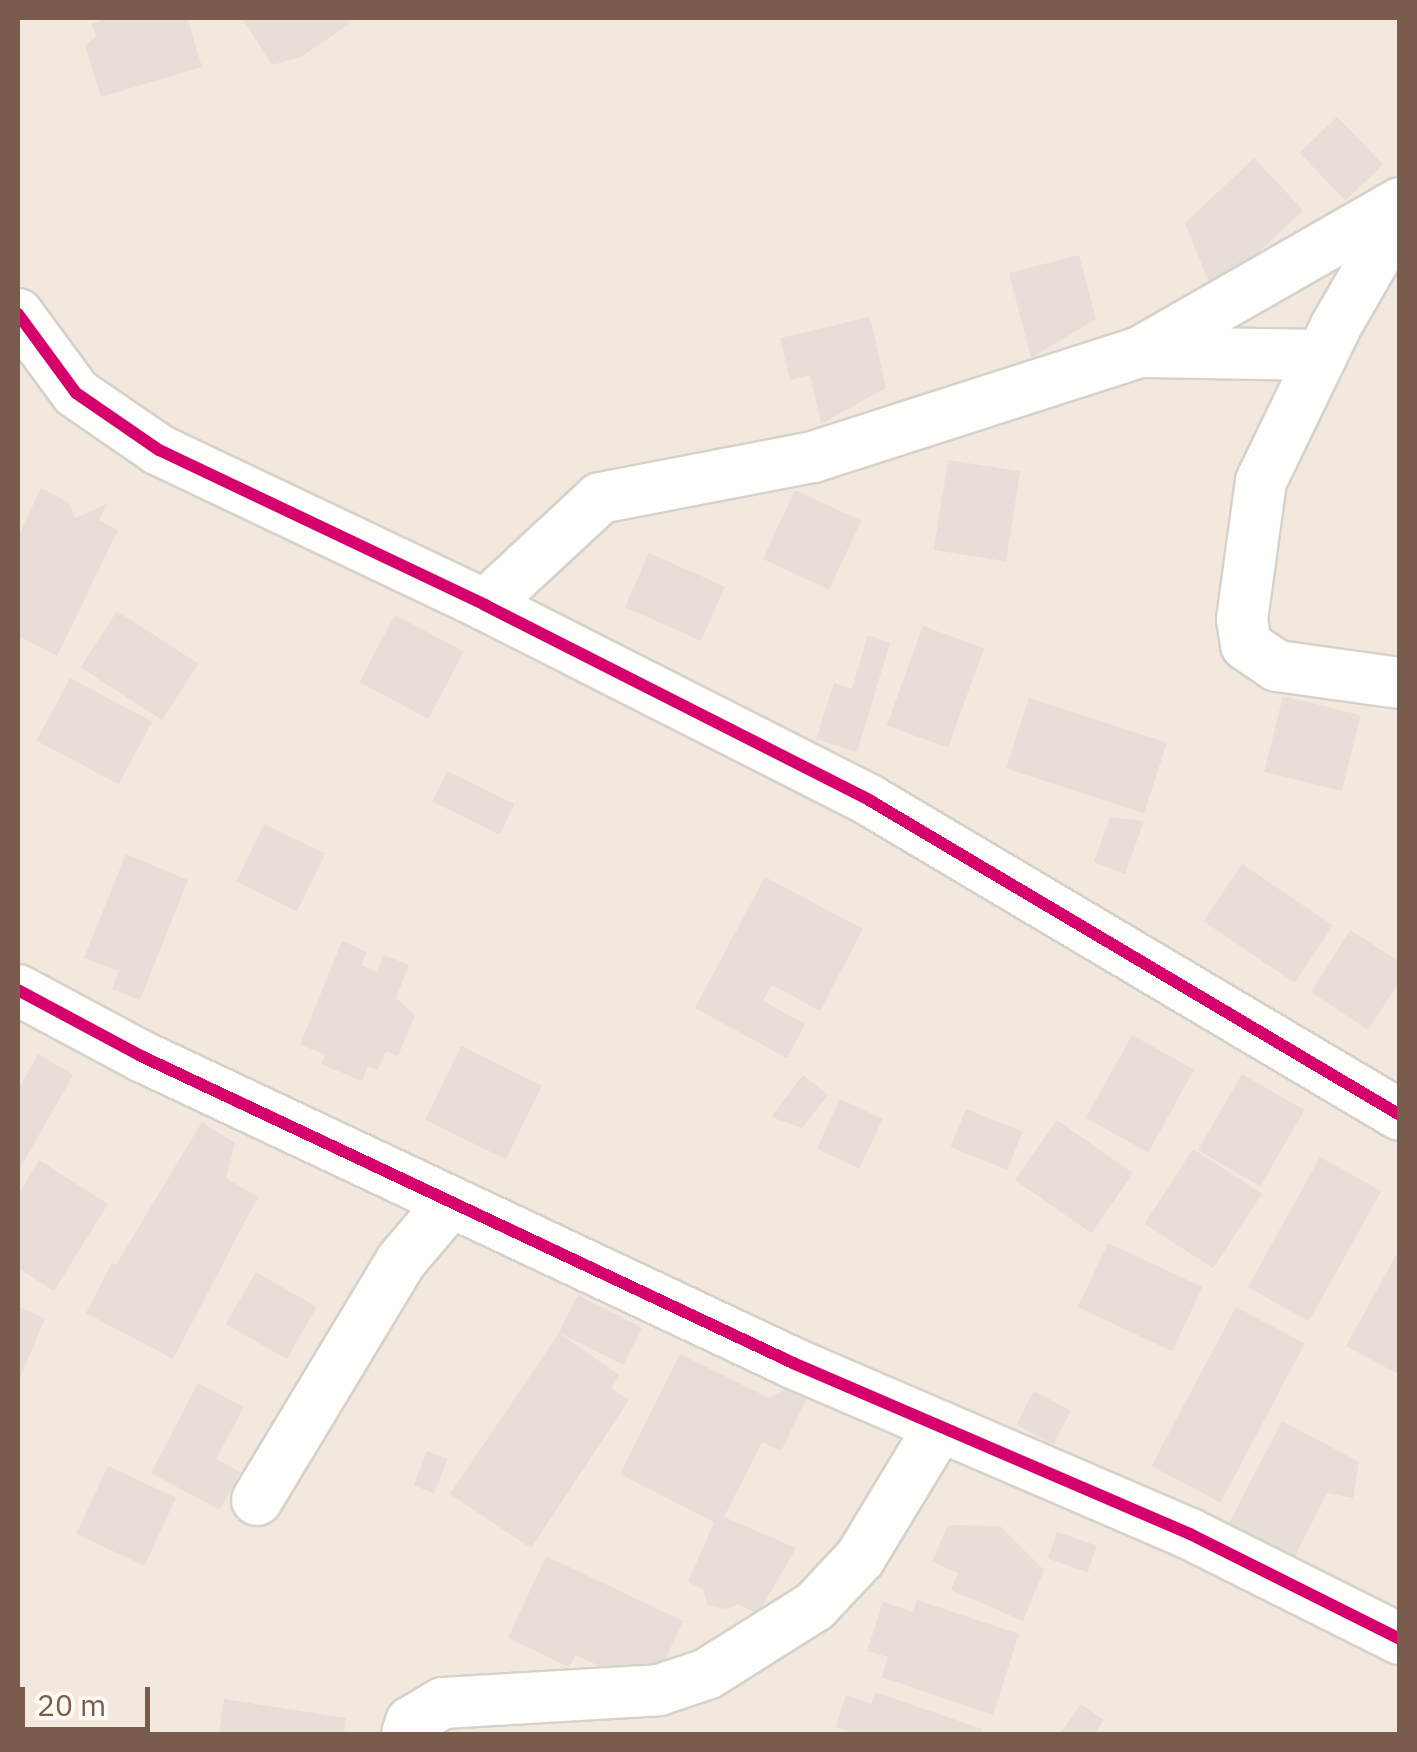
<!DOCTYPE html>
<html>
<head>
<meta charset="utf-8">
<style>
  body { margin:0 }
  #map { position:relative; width:1417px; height:1752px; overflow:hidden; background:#f9f5f0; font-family:"IBM Plex Sans",sans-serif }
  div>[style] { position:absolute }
  .residential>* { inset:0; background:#f2e8de; transform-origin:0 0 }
  .building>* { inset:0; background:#e6ded7; transform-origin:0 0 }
  .roads { filter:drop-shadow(2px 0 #d7d1cb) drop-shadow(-2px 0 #d7d1cb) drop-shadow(0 2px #d7d1cb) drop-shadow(0 -2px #d7d1cb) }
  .street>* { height:50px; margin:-25px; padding:0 25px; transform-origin:25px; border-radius:25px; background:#fefefd }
  .cycleway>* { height:12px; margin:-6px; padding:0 6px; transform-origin:6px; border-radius:6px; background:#d6006c }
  span { translate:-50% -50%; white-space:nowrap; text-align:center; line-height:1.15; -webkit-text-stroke:8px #fffaf3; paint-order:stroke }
  .frame { position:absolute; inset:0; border:20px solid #7a5c4d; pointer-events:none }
  .scale { position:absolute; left:20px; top:1687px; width:130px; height:45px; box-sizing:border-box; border:5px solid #7a5c4d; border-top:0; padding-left:12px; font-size:30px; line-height:35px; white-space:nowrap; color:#7a5c4d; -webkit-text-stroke:8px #fffaf3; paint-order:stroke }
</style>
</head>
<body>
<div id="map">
  <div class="residential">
    <div style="left:18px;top:18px;width:1381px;height:1716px"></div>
  </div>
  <div class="building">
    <div style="clip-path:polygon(99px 18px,187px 18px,202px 67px,101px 97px,85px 45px,96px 37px,92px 24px,100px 21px)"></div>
    <div style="clip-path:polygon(242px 18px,345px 18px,349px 24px,301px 57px,272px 65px)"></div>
    <div style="left:1337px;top:117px;width:66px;height:52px;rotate:46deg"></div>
    <div style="clip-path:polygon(1254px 158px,1303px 210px,1214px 295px,1185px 223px)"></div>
    <div style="clip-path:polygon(1079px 255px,1096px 319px,1031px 358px,1009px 273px)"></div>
    <div style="clip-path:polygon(870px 317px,886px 388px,821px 424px,810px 375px,790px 380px,780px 338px)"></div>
    <div style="left:948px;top:460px;width:73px;height:91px;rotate:9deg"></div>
    <div style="clip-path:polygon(41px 488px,68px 502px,75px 518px,107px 504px,99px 520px,118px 530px,57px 656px,18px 636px,18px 537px)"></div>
    <div style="left:795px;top:490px;width:73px;height:76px;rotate:25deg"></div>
    <div style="left:649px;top:553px;width:83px;height:59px;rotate:24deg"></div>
    <div style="left:117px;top:611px;width:97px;height:67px;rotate:33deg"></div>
    <div style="left:395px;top:615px;width:78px;height:76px;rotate:28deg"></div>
    <div style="left:923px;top:626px;width:65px;height:106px;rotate:20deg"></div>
    <div style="clip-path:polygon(868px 635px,890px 643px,857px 752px,816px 739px,834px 683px,852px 689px)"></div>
    <div style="left:70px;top:678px;width:93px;height:71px;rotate:28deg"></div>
    <div style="left:1283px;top:696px;width:80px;height:78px;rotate:14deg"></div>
    <div style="left:1029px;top:698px;width:145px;height:74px;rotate:18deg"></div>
    <div style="left:447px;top:771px;width:75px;height:34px;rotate:26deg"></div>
    <div style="clip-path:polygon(1110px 817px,1144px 821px,1125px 874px,1094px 862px)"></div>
    <div style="left:264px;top:824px;width:68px;height:64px;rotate:26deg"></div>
    <div style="clip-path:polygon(126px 854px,188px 880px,140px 1000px,112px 989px,119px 971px,84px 958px)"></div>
    <div style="left:1242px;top:864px;width:110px;height:69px;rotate:34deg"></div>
    <div style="clip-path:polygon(765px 877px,863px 929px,820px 1011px,772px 985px,763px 1001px,805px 1024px,787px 1058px,695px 1008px)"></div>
    <div style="clip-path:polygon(1350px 930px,1400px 962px,1400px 981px,1368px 1030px,1311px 992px)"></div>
    <div style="clip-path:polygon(342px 941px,367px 952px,361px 965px,377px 972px,384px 955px,409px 965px,396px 998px,415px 1015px,398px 1056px,386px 1051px,378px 1070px,368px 1066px,362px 1081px,321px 1064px,325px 1054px,300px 1045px)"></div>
    <div style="left:1132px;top:1035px;width:71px;height:95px;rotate:29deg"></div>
    <div style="left:461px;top:1046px;width:90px;height:82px;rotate:26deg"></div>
    <div style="clip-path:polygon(38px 1054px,73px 1075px,18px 1172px,18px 1090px)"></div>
    <div style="left:1242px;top:1074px;width:72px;height:88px;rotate:30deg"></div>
    <div style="clip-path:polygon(803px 1075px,828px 1095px,802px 1128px,771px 1117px)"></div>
    <div style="left:840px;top:1099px;width:47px;height:55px;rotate:25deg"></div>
    <div style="left:966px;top:1109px;width:61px;height:41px;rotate:22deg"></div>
    <div style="left:1057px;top:1120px;width:93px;height:73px;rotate:35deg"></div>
    <div style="clip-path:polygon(202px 1122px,235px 1143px,226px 1178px,258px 1197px,173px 1359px,86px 1313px,112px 1263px,116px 1265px)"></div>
    <div style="left:1193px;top:1149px;width:82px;height:89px;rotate:33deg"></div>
    <div style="left:1320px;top:1157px;width:70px;height:149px;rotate:29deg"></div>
    <div style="clip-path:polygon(39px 1160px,108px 1204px,54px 1291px,18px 1268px,18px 1195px)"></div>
    <div style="left:1108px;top:1243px;width:104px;height:71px;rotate:25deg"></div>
    <div style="clip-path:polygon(1400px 1248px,1400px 1375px,1346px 1346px)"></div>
    <div style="left:256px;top:1272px;width:70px;height:60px;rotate:30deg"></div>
    <div style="left:578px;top:1295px;width:72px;height:42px;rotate:27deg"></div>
    <div style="clip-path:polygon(18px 1306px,45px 1318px,18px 1383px)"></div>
    <div style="left:1236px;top:1307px;width:78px;height:180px;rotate:28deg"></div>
    <div style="clip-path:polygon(559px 1333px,619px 1375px,611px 1388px,629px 1400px,531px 1548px,450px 1494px)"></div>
    <div style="clip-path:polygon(680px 1354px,769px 1398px,787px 1388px,807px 1398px,781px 1451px,762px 1442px,724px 1517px,796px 1548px,758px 1614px,738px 1604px,726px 1609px,708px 1605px,703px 1589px,688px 1582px,714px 1522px,620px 1474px)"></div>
    <div style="clip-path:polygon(198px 1383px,244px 1407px,216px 1459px,240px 1472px,220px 1510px,151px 1473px)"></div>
    <div style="left:1034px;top:1391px;width:42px;height:38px;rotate:28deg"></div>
    <div style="clip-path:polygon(1282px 1421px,1359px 1462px,1353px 1498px,1327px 1493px,1293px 1560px,1228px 1525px)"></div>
    <div style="left:427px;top:1451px;width:22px;height:37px;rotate:21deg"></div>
    <div style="left:108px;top:1466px;width:75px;height:75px;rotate:25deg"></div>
    <div style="clip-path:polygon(948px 1525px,1000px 1526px,1044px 1570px,1023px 1621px,951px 1590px,958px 1573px,932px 1562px)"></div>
    <div style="left:1057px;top:1532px;width:42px;height:28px;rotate:19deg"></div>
    <div style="clip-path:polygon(546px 1556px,683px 1621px,651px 1690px,576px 1655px,569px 1667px,508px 1638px)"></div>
    <div style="clip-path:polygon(917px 1600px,1019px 1634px,993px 1715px,882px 1677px,888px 1657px,867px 1651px,883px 1602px,913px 1612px)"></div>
    <div style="clip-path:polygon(875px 1692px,982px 1729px,980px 1734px,857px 1734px,836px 1727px,846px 1695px,871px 1704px)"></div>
    <div style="clip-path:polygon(224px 1699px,346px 1718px,344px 1734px,219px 1734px)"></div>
    <div style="clip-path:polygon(1081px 1704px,1104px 1720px,1094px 1734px,1060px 1734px)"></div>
  </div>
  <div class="roads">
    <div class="street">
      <div style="left:1400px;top:215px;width:128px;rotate:120deg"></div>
      <div style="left:1336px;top:326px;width:172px;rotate:115.8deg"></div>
      <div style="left:1261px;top:481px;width:139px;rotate:97.8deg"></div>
      <div style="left:1242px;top:619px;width:26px;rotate:81deg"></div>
      <div style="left:1246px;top:645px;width:37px;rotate:34deg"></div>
      <div style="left:1277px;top:666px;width:124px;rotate:7.9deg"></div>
      <div style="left:18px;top:314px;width:98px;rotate:53.7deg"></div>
      <div style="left:76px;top:393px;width:101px;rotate:34.5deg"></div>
      <div style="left:159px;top:450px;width:361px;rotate:25.4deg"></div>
      <div style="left:485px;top:605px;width:431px;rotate:26.9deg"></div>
      <div style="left:869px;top:800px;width:617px;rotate:30.68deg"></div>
      <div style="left:1142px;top:352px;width:180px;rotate:1deg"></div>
      <div style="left:485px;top:605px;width:157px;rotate:-42.9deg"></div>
      <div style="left:600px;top:498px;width:217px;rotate:-10.9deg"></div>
      <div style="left:813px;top:457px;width:343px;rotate:-17.8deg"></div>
      <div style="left:1140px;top:352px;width:300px;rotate:-29.8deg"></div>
      <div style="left:18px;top:990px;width:140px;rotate:28.2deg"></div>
      <div style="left:141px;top:1056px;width:721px;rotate:25.21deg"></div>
      <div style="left:793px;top:1363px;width:432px;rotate:23.3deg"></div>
      <div style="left:1190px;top:1534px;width:235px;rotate:26.6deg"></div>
      <div style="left:257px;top:1500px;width:279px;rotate:-58.9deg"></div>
      <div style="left:401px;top:1261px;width:77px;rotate:-49.7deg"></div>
      <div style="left:407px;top:1734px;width:13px;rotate:-72deg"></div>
      <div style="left:411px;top:1722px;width:37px;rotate:-31deg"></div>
      <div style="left:443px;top:1703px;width:216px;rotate:-3.4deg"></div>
      <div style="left:659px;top:1690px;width:51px;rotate:-18.4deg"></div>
      <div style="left:707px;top:1674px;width:128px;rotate:-32.2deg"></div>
      <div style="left:815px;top:1606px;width:66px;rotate:-46.8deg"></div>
      <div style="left:860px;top:1558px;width:154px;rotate:-58.8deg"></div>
    </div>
  </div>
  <div class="cycleway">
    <div style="left:18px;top:314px;width:98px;rotate:53.7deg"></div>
    <div style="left:76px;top:393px;width:101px;rotate:34.5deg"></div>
    <div style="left:159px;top:450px;width:361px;rotate:25.4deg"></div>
    <div style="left:485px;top:605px;width:431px;rotate:26.9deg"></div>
    <div style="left:869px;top:800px;width:617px;rotate:30.68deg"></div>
    <div style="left:18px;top:990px;width:140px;rotate:28.2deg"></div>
    <div style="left:141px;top:1056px;width:721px;rotate:25.21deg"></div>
    <div style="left:793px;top:1363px;width:432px;rotate:23.3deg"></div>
    <div style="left:1190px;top:1534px;width:235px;rotate:26.6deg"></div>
  </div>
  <div class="frame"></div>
  <div class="scale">20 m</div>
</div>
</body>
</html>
